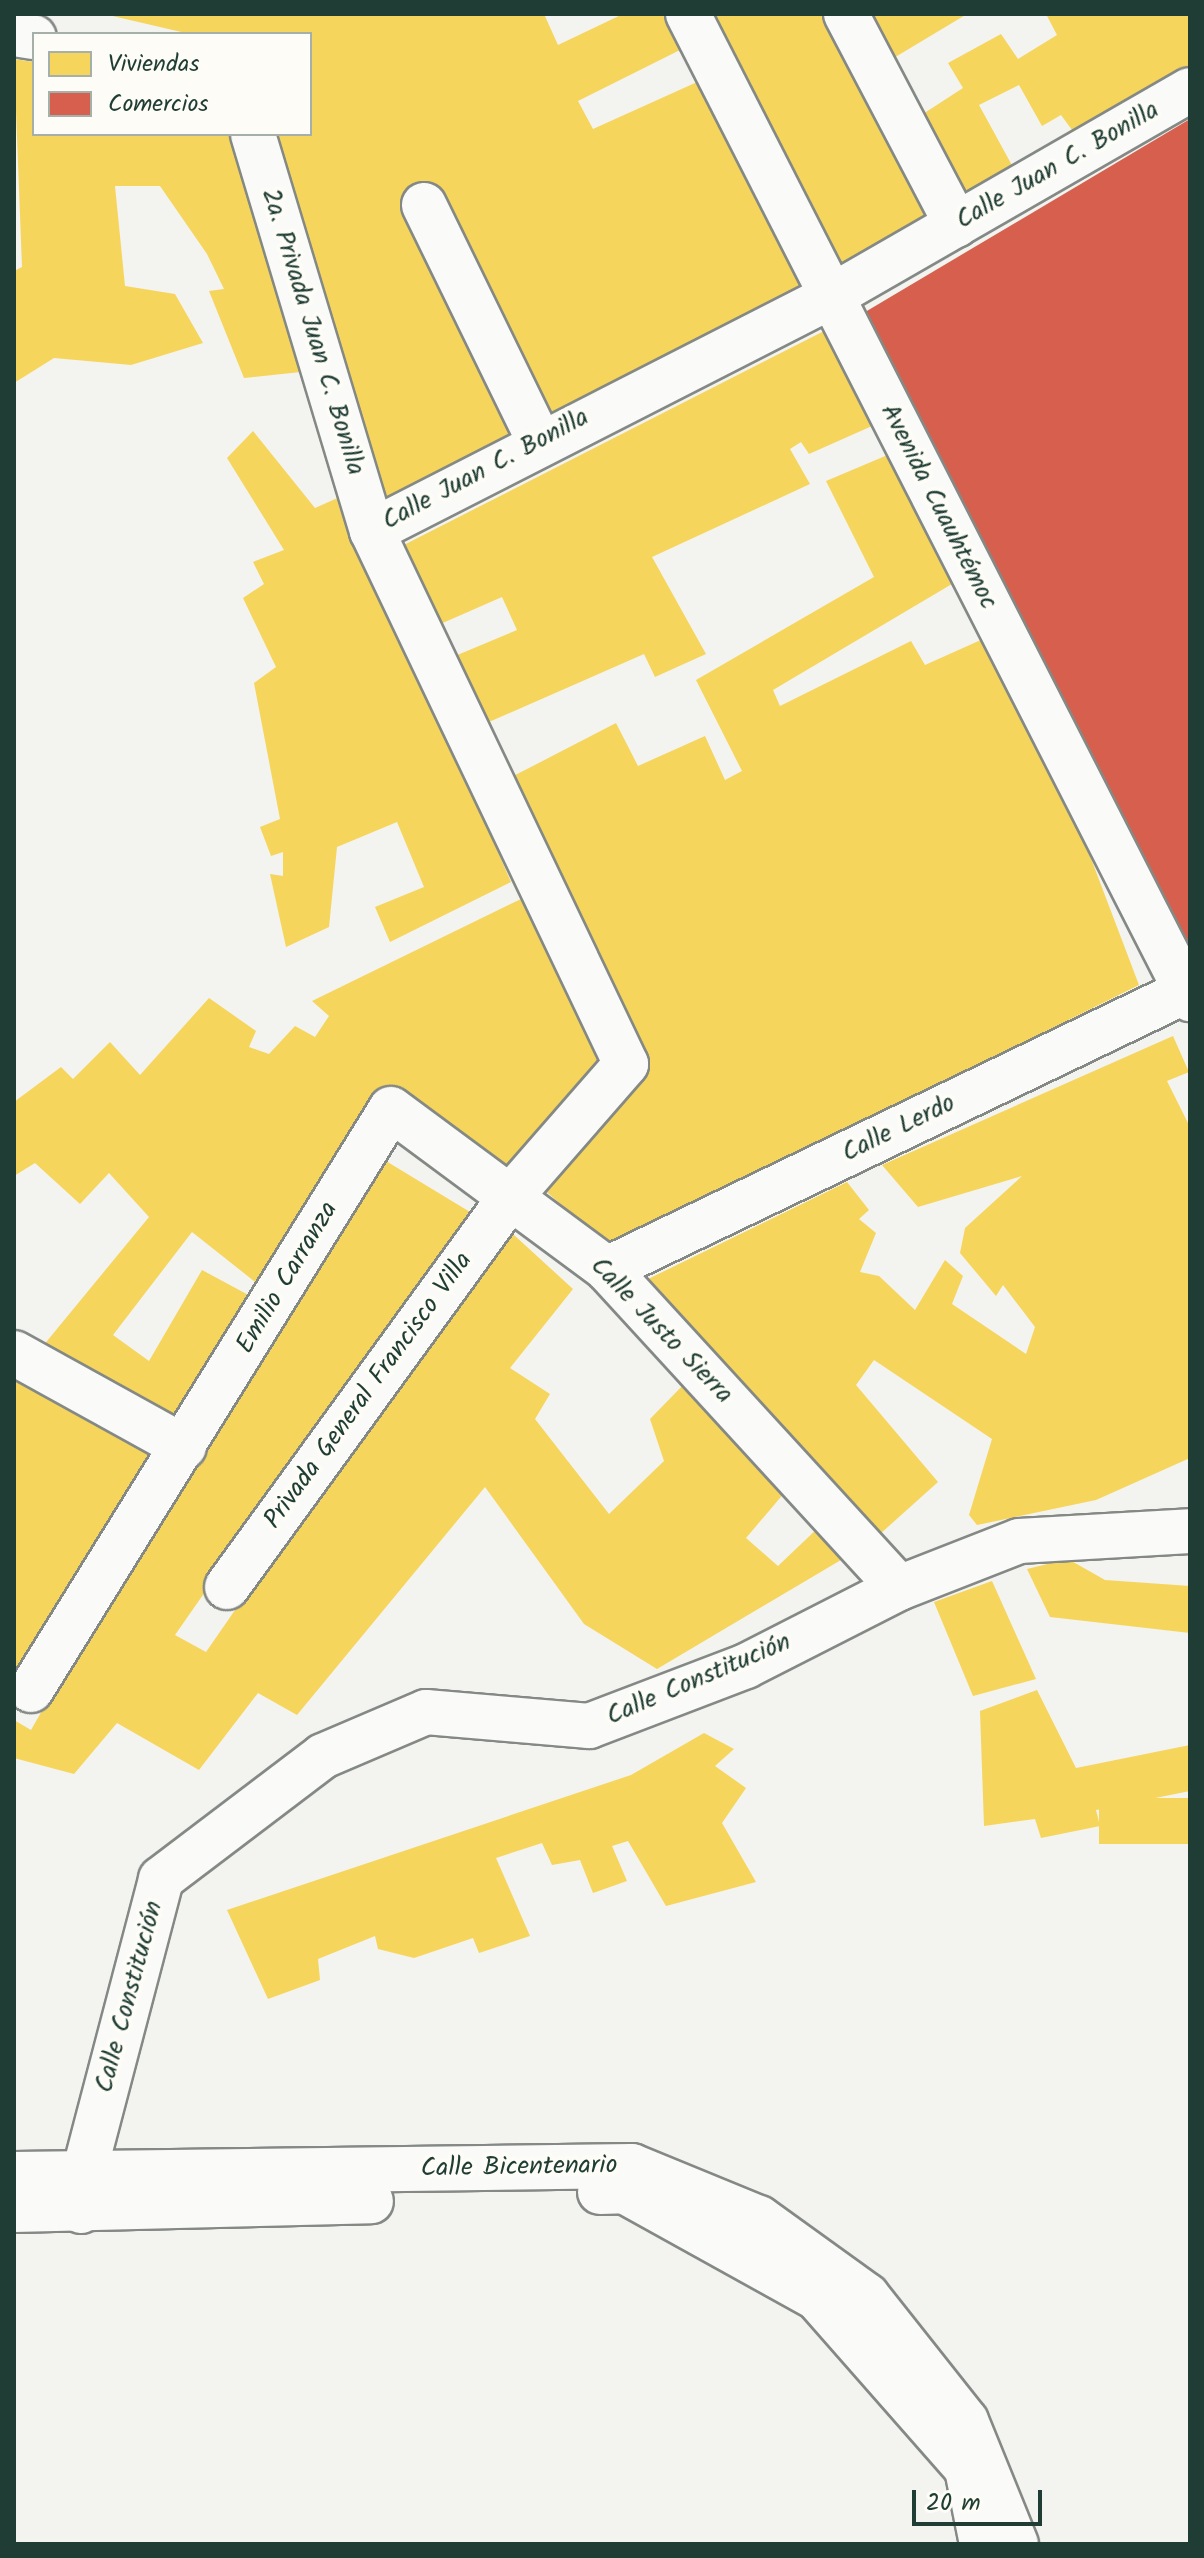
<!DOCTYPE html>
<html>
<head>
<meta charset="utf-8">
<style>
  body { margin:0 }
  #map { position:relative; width:1204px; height:2558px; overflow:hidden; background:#f3f3f0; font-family:Kalam,sans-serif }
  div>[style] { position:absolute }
  .homes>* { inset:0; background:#f6d55c; transform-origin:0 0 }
  .shops>* { inset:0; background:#d6604d }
  .roads { filter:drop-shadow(2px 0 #848986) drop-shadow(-2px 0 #848986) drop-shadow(0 2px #848986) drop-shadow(0 -2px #848986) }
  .street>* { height:44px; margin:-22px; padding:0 22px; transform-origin:22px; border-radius:22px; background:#fafaf8 }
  span { translate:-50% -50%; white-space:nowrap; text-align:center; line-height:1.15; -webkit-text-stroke:8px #fdfcf7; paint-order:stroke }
  .street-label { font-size:26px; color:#1f3d34 }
  .frame { position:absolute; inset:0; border:16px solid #1f3d34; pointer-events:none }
  .legend { position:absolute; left:32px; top:32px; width:280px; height:104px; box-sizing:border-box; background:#fdfcf7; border:2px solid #a4b0a9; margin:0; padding:10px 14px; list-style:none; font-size:24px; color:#1f3d34 }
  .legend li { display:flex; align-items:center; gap:16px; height:40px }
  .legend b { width:40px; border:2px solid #a4b0a9 }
  .scale { position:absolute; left:912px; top:2490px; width:130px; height:36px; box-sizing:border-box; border:4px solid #1f3d34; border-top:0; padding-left:10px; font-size:24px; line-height:28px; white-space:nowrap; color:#1f3d34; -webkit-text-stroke:6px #fdfcf7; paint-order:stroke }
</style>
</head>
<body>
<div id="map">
  <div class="homes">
    <div style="clip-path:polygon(104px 14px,544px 14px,558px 45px,623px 14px,671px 14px,688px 46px,578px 101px,593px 129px,706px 78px,806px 298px,385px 506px,273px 134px,310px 134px,310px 34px,190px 34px)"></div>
    <div style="clip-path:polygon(715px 14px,831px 14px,935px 220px,835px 282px)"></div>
    <div style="clip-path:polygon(866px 14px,967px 14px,887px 62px)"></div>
    <div style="clip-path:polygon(1046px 14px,1190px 14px,1190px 65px,1075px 134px,1061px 115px,1042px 126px,1019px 85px,979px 105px,1014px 169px,955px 208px,909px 123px,963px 88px,948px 63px,1001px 34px,1018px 59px,1057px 35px)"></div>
    <div style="clip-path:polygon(14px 59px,34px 62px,34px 134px,235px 134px,310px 371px,244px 378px,209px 291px,224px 289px,207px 254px,160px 186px,115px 186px,125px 286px,175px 294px,203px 343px,131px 365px,54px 358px,14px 383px,14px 271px,22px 267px)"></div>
    <div style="clip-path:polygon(828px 329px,872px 426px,809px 454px,801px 442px,790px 449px,810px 484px,652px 557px,706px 654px,655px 677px,644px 654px,473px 729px,443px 661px,517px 630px,502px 597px,429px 629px,394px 550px)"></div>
    <div style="clip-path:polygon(253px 431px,315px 508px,342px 496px,511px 882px,390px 942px,375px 907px,424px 887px,397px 822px,337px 847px,329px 927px,286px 947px,270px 874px,283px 876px,283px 852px,271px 856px,260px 827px,280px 819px,254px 683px,276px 667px,243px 598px,264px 584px,253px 562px,284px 550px,227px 458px)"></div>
    <div style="clip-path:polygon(890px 454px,957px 581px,773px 690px,780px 706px,911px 641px,925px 665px,983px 639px,1068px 798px,1139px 985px,610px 1247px,541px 1187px,646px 1069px,500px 783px,616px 723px,638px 766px,705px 736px,725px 780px,742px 771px,696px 680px,874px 577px,826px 481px)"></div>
    <div style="clip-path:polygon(521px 899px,606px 1060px,506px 1174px,394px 1099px,259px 1285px,192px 1232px,113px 1335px,149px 1361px,202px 1270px,254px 1298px,175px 1428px,38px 1352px,149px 1217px,109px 1173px,80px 1204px,35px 1163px,14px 1176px,14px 1102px,61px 1067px,73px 1079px,110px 1042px,140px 1075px,209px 998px,256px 1031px,249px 1047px,269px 1054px,295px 1026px,315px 1037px,329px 1016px,312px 1001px)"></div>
    <div style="clip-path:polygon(1173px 1036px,1189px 1072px,1167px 1081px,1190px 1127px,1190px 1458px,1096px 1500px,977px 1525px,969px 1515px,992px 1439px,874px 1360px,856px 1385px,938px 1482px,870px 1543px,644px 1281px,847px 1182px,869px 1210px,859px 1219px,876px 1233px,860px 1272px,879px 1276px,915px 1310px,945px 1260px,963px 1276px,952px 1304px,1026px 1354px,1035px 1327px,1003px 1285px,996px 1296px,960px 1253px,965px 1228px,1022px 1176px,918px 1207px,882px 1165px)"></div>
    <div style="clip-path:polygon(381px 1158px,470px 1212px,175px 1635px,206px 1652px,502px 1224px,573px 1289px,510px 1368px,550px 1394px,535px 1419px,609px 1514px,664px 1461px,650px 1419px,687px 1381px,785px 1492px,746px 1538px,778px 1566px,820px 1526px,846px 1557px,657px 1669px,584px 1624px,485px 1487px,297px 1715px,258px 1693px,199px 1770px,117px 1723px,74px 1774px,14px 1758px,14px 1720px,31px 1730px,129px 1558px)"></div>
    <div style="clip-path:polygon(14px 1369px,161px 1445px,14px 1697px)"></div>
    <div style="clip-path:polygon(1068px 1559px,1105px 1580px,1190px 1586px,1190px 1633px,1050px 1617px,1027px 1569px)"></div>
    <div style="clip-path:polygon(992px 1581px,1036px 1679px,973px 1696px,934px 1602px)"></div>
    <div style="clip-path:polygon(1037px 1690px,1076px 1768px,1190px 1745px,1190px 1791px,1096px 1810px,1100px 1826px,1041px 1838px,1035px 1819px,984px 1826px,980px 1711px)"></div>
    <div style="clip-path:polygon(704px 1733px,734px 1749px,715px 1766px,746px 1788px,722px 1823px,756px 1882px,666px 1906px,628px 1841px,612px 1846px,627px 1881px,593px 1893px,580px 1860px,552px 1865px,542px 1843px,496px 1858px,530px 1936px,479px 1953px,473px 1938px,414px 1958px,378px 1949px,375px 1936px,318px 1959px,320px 1980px,268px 1999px,227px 1910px,631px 1775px)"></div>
    <div style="left:1190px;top:1798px;width:46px;height:91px;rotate:90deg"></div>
  </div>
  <div class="shops">
    <div style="clip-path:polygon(1190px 119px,1190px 957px,850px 321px)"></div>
  </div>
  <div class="roads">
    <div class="street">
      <div style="left:688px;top:14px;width:1106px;rotate:62.99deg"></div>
      <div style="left:846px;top:14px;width:238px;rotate:62.3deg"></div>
      <div style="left:14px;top:34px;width:20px;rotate:9deg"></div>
      <div style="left:424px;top:205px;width:263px;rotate:64deg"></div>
      <div style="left:372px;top:531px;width:514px;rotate:-27.06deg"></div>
      <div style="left:830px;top:297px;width:415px;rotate:-29.9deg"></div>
      <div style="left:607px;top:1269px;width:647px;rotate:-25.65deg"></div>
      <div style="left:14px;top:1353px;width:194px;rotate:28.9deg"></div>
      <div style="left:227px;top:1587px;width:483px;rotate:-54deg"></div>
      <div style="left:511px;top:1196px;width:175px;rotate:-48.9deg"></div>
      <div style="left:626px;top:1064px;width:590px;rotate:-115.48deg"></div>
      <div style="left:372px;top:531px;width:414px;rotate:-106.7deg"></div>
      <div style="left:31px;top:1690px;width:683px;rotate:-58.22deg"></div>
      <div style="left:391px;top:1109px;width:269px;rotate:36.5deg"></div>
      <div style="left:607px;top:1269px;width:432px;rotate:47.5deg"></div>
      <div style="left:14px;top:2174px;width:618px;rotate:-0.74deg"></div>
      <div style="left:632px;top:2166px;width:137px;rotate:22.3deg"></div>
      <div style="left:759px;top:2218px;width:133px;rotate:35.8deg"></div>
      <div style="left:867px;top:2296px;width:159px;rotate:51.6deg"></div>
      <div style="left:966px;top:2421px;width:133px;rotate:67.9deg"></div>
      <div style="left:600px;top:2192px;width:24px;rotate:-2deg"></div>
      <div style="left:624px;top:2191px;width:221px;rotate:29deg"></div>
      <div style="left:817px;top:2298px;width:227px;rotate:48.7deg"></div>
      <div style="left:967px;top:2469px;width:76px;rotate:78.7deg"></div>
      <div style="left:14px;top:2210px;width:357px;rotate:-1.4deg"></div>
      <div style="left:81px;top:2211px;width:34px;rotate:-87deg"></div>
      <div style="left:83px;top:2177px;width:308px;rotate:-75.3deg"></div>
      <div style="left:161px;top:1879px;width:203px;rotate:-37.2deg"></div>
      <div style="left:323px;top:1756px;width:112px;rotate:-23.1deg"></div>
      <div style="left:426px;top:1712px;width:164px;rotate:4.9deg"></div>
      <div style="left:589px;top:1726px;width:168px;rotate:-20.9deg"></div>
      <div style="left:746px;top:1666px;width:172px;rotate:-27deg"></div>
      <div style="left:899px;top:1588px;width:129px;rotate:-21.4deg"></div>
      <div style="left:1019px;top:1541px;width:171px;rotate:-3.3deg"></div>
    </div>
  </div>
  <div class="street-label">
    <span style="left:1058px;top:166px;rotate:-30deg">Calle Juan C. Bonilla</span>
    <span style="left:312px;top:332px;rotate:73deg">2a. Privada Juan C. Bonilla</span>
    <span style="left:486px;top:470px;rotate:-28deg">Calle Juan C. Bonilla</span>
    <span style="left:938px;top:507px;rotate:63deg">Avenida Cuauhtémoc</span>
    <span style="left:899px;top:1129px;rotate:-26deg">Calle Lerdo</span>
    <span style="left:288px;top:1278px;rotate:-59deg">Emilio Carranza</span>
    <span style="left:661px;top:1331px;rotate:46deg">Calle Justo Sierra</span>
    <span style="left:369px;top:1391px;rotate:-54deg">Privada General Francisco Villa</span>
    <span style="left:699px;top:1680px;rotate:-23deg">Calle Constitución</span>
    <span style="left:130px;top:1997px;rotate:-75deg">Calle Constitución</span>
    <span style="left:519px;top:2168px;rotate:-1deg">Calle Bicentenario</span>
  </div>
  <div class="frame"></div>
  <ul class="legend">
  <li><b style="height:22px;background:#f6d55c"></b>Viviendas</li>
  <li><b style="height:22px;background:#d6604d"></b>Comercios</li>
  </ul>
  <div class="scale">20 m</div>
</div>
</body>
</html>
